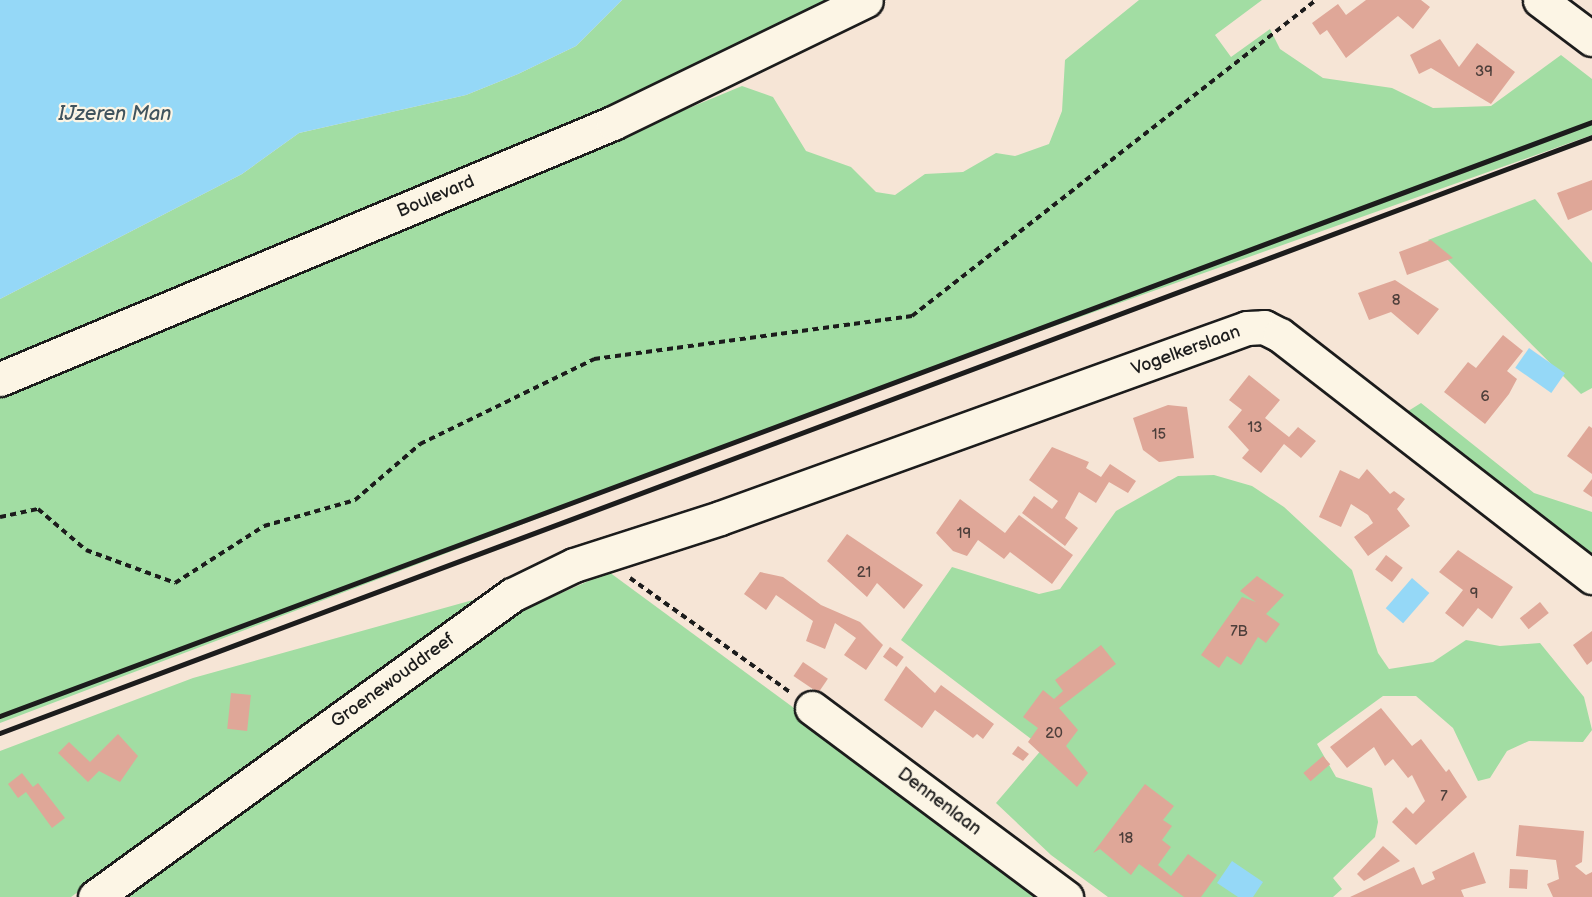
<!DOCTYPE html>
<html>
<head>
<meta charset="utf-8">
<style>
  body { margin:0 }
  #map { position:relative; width:1592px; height:897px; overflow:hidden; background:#f6e5d6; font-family:"Balsamiq Sans",sans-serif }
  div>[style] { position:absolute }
  .green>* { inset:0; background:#a2dda3 }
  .water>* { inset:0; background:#95d8f7; transform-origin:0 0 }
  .building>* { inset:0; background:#dfa798; transform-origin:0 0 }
  .path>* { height:4px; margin-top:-2px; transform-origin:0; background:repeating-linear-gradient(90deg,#1c1c1c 0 6px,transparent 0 10.5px) }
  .roads { filter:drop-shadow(2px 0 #1c1c1c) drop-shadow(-2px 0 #1c1c1c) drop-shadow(0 2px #1c1c1c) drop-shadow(0 -2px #1c1c1c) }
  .minor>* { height:33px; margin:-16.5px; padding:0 16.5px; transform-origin:16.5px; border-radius:16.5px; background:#fcf5e5 }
  .major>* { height:33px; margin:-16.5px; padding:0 16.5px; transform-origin:16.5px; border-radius:16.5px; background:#fcf5e5 }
  .rail>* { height:4.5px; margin:-2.25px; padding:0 2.25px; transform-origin:2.25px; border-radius:2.25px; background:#1c1c1c }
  span { translate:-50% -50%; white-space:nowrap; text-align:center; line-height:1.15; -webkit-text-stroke:4.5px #fcf5e5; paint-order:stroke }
  .number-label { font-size:15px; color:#4d3f3b }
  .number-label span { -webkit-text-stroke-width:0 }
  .street-label { font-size:18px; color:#1c1c1c }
  .water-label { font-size:20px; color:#40545e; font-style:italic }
</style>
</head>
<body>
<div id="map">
  <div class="green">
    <div style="clip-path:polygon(622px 0,841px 0,686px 78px,0 364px,0 299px,242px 174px,299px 133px,466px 95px,518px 74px,576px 46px)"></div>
    <div style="clip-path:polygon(1139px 0,1262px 0,1215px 35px,1231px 57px,1270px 29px,1280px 49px,1323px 78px,1392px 88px,1433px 108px,1491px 106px,1561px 55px,1592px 79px,1592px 135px,889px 385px,0 723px,0 394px,742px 86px,773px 97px,806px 151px,851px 167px,876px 192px,895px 195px,925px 174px,963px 172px,996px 153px,1015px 156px,1049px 144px,1062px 111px,1065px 60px)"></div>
    <div style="clip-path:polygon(1535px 199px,1592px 263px,1592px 388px,1581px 394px,1428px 240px)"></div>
    <div style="clip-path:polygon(1421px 403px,1534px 493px,1592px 512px,1592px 564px,1405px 413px)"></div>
    <div style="clip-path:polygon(1214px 475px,1252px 486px,1284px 507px,1352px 570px,1378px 653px,1389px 669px,1433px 662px,1466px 640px,1500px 646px,1540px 643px,1584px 697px,1592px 730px,1583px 742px,1529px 741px,1507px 751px,1490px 778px,1478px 781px,1453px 728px,1416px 696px,1383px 696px,1317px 744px,1336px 777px,1372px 788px,1378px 822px,1375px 837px,1333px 878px,1342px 889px,1333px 897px,1108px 897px,1051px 855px,996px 803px,1043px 748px,901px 640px,952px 567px,1039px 594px,1060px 589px,1116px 511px,1178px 476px)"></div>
    <div style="clip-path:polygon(609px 572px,1051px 897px,112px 897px,509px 616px)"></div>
    <div style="clip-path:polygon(498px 593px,342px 698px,71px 897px,0 897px,0 751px,193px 678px)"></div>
  </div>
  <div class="water">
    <div style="clip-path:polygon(0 0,622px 0,576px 46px,518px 74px,466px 95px,299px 133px,242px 174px,0 299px)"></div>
    <div style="left:1529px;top:348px;width:44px;height:24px;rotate:35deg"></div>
    <div style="left:1412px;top:578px;width:23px;height:40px;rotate:41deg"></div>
    <div style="clip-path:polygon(1232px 861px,1263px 882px,1253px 897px,1238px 897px,1217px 883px)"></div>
  </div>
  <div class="building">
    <div style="clip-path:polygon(1366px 0,1421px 0,1430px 7px,1413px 29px,1398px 16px,1346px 58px,1327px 30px,1320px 35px,1312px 23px,1338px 4px,1346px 15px)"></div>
    <div style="clip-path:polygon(1440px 39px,1459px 67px,1477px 43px,1515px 72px,1491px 104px,1431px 68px,1419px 74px,1410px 55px)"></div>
    <div style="clip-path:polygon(1592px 180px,1592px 210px,1568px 220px,1557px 193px)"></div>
    <div style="clip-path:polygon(1431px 240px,1453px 258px,1407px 275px,1399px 252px)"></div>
    <div style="clip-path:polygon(1395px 280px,1439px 309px,1418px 335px,1391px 312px,1369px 320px,1358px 293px)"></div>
    <div style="clip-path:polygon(1503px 335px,1523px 351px,1507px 371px,1517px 379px,1509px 394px,1485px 424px,1444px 392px,1468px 362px,1476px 368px)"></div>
    <div style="clip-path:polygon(1249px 375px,1280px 400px,1265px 418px,1289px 437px,1298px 427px,1316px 441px,1301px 458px,1284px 444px,1261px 473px,1242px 458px,1249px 450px,1228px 427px,1242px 410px,1229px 400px)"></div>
    <div style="clip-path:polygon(1168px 405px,1187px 407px,1194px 458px,1159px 462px,1143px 450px,1133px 418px)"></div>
    <div style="clip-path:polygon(1589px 426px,1592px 428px,1592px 474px,1567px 456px)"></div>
    <div style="clip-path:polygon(1052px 447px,1089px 462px,1086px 468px,1101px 477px,1110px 464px,1136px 481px,1128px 493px,1109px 482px,1096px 503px,1079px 492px,1065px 518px,1078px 528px,1065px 546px,1022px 513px,1034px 496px,1052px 509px,1058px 501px,1029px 480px)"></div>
    <div style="clip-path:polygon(1367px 469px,1390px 494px,1394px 491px,1405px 499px,1397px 509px,1410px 526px,1368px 556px,1354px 537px,1373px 523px,1368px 515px,1351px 504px,1341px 527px,1319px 517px,1340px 470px,1359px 479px)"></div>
    <div style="clip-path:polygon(1592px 479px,1592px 497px,1583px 491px)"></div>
    <div style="clip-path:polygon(960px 499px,1005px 533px,1019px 515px,1073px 555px,1052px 584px,1010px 552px,1004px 559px,978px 540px,967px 556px,953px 551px,936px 533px)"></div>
    <div style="clip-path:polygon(847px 534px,923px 585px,904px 609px,877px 583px,867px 597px,827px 561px)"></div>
    <div style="clip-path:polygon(1458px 550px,1513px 587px,1492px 619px,1478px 608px,1463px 627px,1445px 613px,1463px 590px,1439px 572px)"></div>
    <div style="left:1386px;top:555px;width:21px;height:18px;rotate:37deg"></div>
    <div style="clip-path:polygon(760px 572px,783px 577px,821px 605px,860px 622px,883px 645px,866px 670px,844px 655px,856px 638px,835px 623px,825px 649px,806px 641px,813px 621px,776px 595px,766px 610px,744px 594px)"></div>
    <div style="clip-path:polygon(1257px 576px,1284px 595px,1266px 614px,1280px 624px,1266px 643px,1258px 637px,1241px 665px,1227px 656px,1219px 668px,1201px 655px,1242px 597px,1256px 602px,1240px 591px)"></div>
    <div style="left:1540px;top:602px;width:14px;height:26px;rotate:51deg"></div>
    <div style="clip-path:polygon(1592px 631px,1592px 661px,1587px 665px,1573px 645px)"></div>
    <div style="clip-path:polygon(1101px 645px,1116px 664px,1059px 708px,1078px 730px,1066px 746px,1088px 773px,1077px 787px,1028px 742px,1038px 728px,1023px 717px,1043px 690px,1054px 699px,1063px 691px,1055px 680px)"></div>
    <div style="left:890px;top:647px;width:17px;height:12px;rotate:36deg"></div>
    <div style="left:803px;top:662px;width:30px;height:17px;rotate:34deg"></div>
    <div style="clip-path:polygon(906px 666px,935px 693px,941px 685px,994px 724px,983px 739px,977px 734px,973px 738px,935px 710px,922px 728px,884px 700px)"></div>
    <div style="left:231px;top:693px;width:20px;height:36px;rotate:6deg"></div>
    <div style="clip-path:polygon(1381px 708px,1412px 746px,1421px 739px,1446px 772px,1449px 769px,1467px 797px,1416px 845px,1392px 822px,1406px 807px,1413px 814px,1425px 801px,1412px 775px,1408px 778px,1393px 759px,1385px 766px,1374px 747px,1347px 768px,1330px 747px)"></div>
    <div style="clip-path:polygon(118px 734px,138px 756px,120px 782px,99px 771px,88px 782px,58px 753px,69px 742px,90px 762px)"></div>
    <div style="clip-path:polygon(1018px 746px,1029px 754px,1023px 761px,1012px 754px)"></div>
    <div style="left:1323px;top:756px;width:11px;height:26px;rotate:49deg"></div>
    <div style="clip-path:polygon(22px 773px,33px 787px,38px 783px,65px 818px,52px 828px,26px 792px,18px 798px,8px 784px)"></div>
    <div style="clip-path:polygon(1145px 784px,1174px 806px,1163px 820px,1172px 826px,1162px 840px,1171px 847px,1158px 865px,1171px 876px,1188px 854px,1217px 875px,1201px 897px,1184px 897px,1139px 864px,1131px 875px,1100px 849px,1093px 853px)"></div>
    <div style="clip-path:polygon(1519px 825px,1584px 831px,1582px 862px,1575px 866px,1586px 875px,1592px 872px,1592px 897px,1553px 897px,1547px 884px,1559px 879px,1556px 860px,1516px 856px)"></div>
    <div style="clip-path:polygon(1383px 846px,1400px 861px,1364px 881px,1357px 874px)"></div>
    <div style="clip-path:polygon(1474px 852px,1486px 883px,1461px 890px,1464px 897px,1350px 897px,1414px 867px,1422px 885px,1435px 879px,1432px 872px)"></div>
    <div style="left:1510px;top:869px;width:18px;height:19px;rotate:3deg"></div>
  </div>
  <div class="path">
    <div style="left:0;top:517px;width:39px;rotate:-12deg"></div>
    <div style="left:38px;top:509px;width:63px;rotate:40.5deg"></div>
    <div style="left:86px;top:550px;width:95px;rotate:20.3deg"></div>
    <div style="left:175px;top:583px;width:106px;rotate:-32.6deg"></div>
    <div style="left:264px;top:526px;width:95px;rotate:-15.9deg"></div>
    <div style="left:355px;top:500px;width:86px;rotate:-40.7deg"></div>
    <div style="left:420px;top:444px;width:194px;rotate:-26deg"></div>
    <div style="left:594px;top:359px;width:321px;rotate:-7.7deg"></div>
    <div style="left:912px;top:316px;width:513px;rotate:-38.03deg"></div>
    <div style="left:630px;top:578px;width:196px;rotate:35.5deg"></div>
  </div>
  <div class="roads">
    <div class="minor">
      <div style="left:0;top:379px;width:664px;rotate:-22.67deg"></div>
      <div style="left:613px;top:123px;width:281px;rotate:-25.9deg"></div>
      <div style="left:812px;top:708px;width:317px;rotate:36.7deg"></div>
      <div style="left:95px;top:897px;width:515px;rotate:-35.91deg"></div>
      <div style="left:512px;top:595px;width:69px;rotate:-25.8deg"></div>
      <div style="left:574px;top:565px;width:153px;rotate:-17.8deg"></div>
      <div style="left:720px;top:518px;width:560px;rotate:-19.83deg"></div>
      <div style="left:1247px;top:328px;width:17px;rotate:-3deg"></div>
      <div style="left:1264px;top:327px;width:18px;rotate:27deg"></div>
      <div style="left:1280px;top:335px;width:395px;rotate:37.8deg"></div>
    </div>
    <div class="major">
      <div style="left:1540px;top:0;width:65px;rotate:36.9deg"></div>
    </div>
  </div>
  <div class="rail">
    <div style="left:0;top:716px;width:1699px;rotate:-20.46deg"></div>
    <div style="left:0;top:733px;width:1700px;rotate:-20.52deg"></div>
  </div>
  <div class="number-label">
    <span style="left:1484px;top:72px">39</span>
    <span style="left:1396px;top:301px">8</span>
    <span style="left:1485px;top:397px">6</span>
    <span style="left:1255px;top:428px">13</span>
    <span style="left:1159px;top:435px">15</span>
    <span style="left:964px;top:534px">19</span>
    <span style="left:864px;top:573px">21</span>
    <span style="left:1474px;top:594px">9</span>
    <span style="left:1239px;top:632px">7B</span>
    <span style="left:1054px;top:734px">20</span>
    <span style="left:1444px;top:797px">7</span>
    <span style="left:1126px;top:839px">18</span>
  </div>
  <div class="street-label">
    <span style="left:436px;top:197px;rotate:-23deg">Boulevard</span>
    <span style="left:1186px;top:351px;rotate:-20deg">Vogelkerslaan</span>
    <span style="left:393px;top:681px;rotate:-36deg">Groenewouddreef</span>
    <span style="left:939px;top:802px;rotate:37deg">Dennenlaan</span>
  </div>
  <div class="water-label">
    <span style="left:115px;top:114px">IJzeren Man</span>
  </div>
</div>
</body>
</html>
